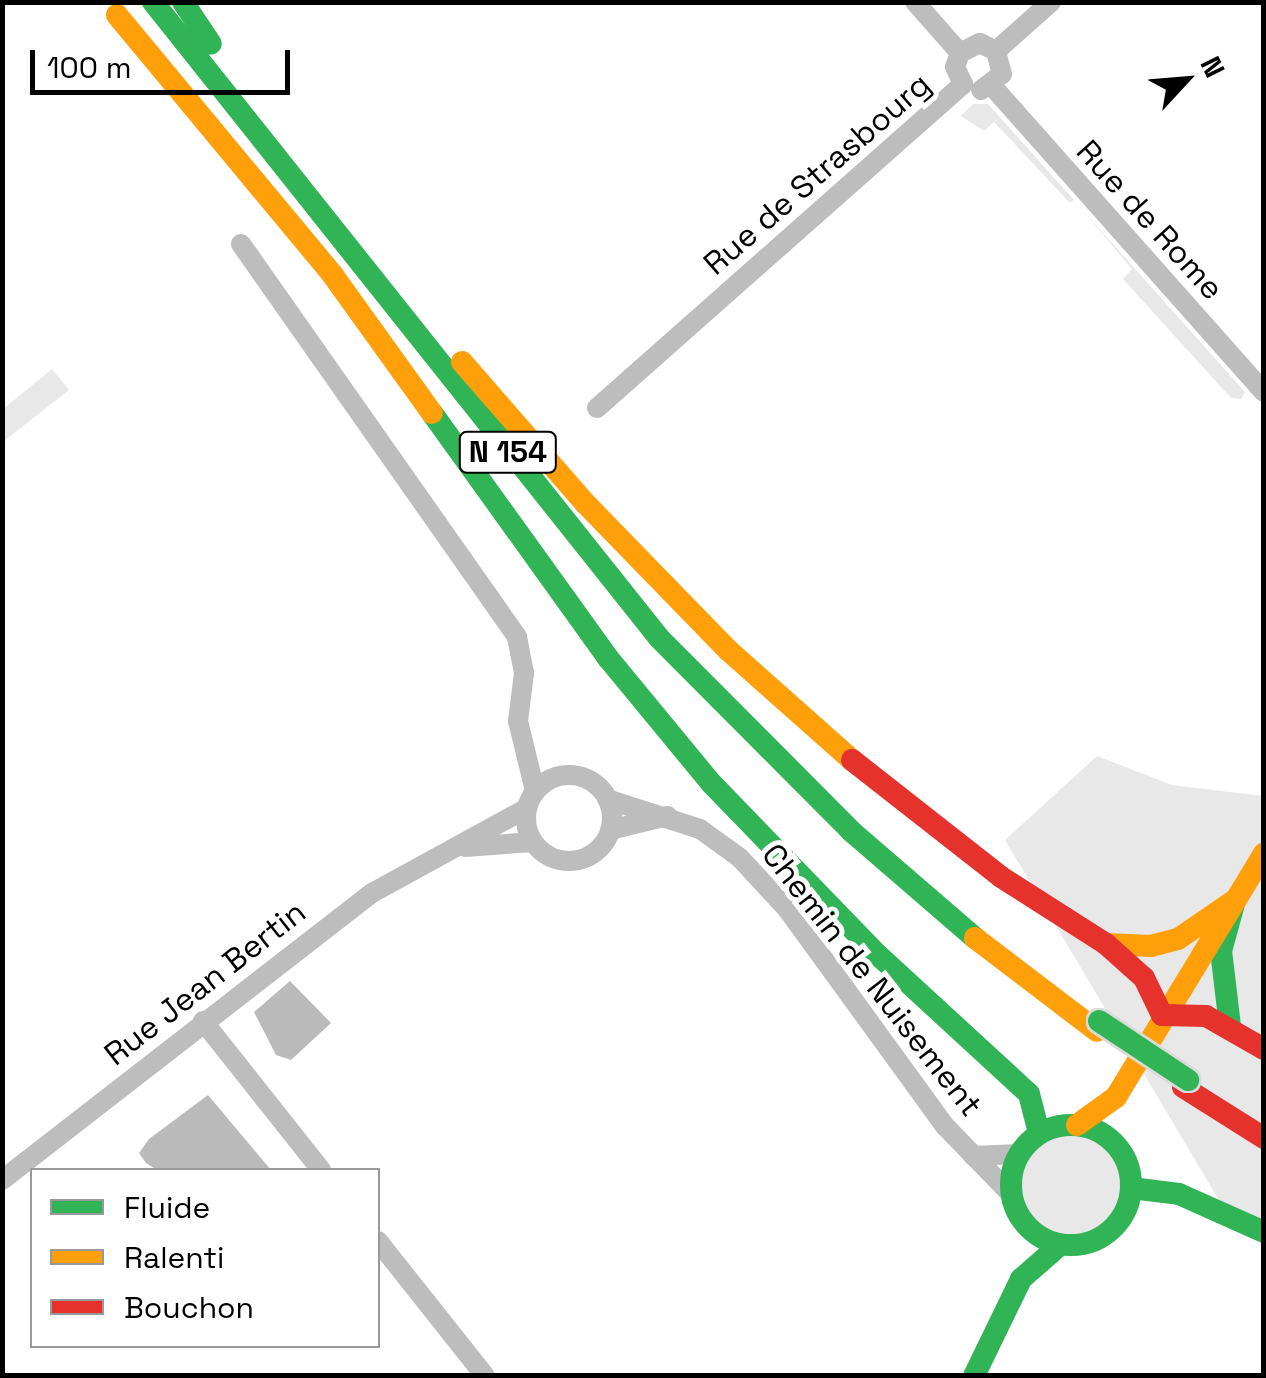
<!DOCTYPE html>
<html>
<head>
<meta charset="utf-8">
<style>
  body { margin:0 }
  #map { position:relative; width:1266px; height:1378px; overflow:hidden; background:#fff; font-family:"Space Grotesk",sans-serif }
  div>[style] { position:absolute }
  .green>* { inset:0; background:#e8e8e8 }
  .round { border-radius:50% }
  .water>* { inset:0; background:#bababa }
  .street>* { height:20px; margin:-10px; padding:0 10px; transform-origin:10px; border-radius:10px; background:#bdbdbd }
  .street>.ring { margin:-10px; padding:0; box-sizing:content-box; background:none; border:20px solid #bdbdbd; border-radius:50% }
  .fast>* { height:22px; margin:-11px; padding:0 11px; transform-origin:11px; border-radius:11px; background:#30b455 }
  .fast>.ring { margin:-11px; padding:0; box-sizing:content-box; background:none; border:22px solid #30b455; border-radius:50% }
  .slow>* { height:22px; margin:-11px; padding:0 11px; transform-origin:11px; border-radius:11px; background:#ff9f0a }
  .jam>* { height:22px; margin:-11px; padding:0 11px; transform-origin:11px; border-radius:11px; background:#e5322d }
  .bridges { filter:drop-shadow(2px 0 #dbdbdb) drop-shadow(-2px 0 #dbdbdb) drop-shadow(0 2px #dbdbdb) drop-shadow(0 -2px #dbdbdb) }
  .fast-bridge>* { height:22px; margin:-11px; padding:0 11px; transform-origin:11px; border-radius:11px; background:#30b455 }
  span { translate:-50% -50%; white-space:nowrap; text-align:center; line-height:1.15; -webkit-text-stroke:10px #fff; paint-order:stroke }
  .shield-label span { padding:2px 8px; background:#fff; border:2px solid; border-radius:8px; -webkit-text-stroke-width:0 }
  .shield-label { font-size:30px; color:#000; font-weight:700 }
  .street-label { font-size:32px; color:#000 }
  .frame { position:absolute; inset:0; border:5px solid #000; pointer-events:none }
  .legend { position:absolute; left:30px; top:1168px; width:350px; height:180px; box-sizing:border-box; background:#fff; border:2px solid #999; margin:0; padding:12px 18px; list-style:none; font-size:30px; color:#000 }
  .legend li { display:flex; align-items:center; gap:20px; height:50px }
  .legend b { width:50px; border:2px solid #999 }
  .north { position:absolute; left:1136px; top:30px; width:100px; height:100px; -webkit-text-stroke:8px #fff; paint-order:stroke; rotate:64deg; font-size:28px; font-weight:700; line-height:40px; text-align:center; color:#000 }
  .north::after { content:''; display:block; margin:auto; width:35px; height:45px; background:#000; clip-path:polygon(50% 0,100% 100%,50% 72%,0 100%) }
  .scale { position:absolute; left:30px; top:50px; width:260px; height:45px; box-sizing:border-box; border:5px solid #000; border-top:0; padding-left:12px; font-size:30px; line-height:35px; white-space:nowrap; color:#000; -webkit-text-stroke:8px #fff; paint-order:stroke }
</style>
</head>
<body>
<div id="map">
  <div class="green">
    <div style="clip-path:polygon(973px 104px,988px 104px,1074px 200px,1070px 203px,994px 122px,984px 131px,961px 116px)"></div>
    <div style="clip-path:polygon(1078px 205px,1245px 392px,1241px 399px,1231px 398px,1123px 279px,1132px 269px)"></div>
    <div style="clip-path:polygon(52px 369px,69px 390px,3px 442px,3px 409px)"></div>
    <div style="clip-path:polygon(1097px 756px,1172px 785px,1263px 796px,1263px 1245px,1226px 1212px,1005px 840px)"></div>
    <div class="round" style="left:1021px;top:1132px;width:104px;height:104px"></div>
  </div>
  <div class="water">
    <div style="clip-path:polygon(290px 981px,331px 1023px,291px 1060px,276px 1055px,254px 1012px)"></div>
    <div style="clip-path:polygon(208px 1095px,271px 1170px,157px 1170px,146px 1163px,139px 1153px,149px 1139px)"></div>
  </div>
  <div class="street">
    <div style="left:915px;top:2px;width:68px;rotate:48.6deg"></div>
    <div style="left:996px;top:51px;width:74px;rotate:-41.7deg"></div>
    <div style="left:963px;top:84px;width:19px;rotate:-115deg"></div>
    <div style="left:955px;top:67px;width:15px;rotate:-70deg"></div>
    <div style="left:960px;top:53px;width:22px;rotate:-27deg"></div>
    <div style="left:980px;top:43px;width:18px;rotate:27deg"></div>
    <div style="left:993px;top:87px;width:408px;rotate:48.4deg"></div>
    <div style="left:981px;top:90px;width:26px;rotate:-37deg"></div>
    <div style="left:1002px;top:74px;width:24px;rotate:-105deg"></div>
    <div style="left:241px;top:244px;width:480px;rotate:54.9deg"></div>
    <div style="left:517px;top:637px;width:37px;rotate:79deg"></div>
    <div style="left:524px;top:673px;width:48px;rotate:97.1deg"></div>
    <div style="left:518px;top:721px;width:72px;rotate:76.3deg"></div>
    <div style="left:597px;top:408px;width:489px;rotate:-41.5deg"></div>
    <div class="ring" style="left:526px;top:775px;width:66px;height:66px"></div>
    <div style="left:607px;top:799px;width:98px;rotate:17.9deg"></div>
    <div style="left:700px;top:829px;width:48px;rotate:35.7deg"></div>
    <div style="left:739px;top:857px;width:72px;rotate:47.2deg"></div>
    <div style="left:788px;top:910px;width:267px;rotate:54deg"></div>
    <div style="left:945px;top:1126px;width:95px;rotate:45.9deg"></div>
    <div style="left:610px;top:830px;width:59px;rotate:-13.8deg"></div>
    <div style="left:465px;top:847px;width:68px;rotate:-4.2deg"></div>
    <div style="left:203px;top:1021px;width:190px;rotate:51.6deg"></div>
    <div style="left:973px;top:1156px;width:46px;rotate:-2.5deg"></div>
    <div style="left:2px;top:1180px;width:468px;rotate:-37.8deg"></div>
    <div style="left:372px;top:893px;width:177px;rotate:-28.7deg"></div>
    <div style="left:378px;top:1241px;width:172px;rotate:51.6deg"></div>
  </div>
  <div class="fast">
    <div style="left:153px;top:2px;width:813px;rotate:51.49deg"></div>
    <div style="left:659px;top:638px;width:272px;rotate:45.1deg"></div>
    <div style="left:851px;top:831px;width:164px;rotate:40.8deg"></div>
    <div style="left:183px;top:2px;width:50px;rotate:56.3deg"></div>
    <div style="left:432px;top:413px;width:302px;rotate:54.3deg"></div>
    <div style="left:608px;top:658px;width:163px;rotate:50.5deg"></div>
    <div style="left:712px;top:784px;width:238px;rotate:45.9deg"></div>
    <div style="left:878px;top:955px;width:205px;rotate:42.6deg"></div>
    <div style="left:1029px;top:1094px;width:40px;rotate:75.6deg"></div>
    <div style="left:1230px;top:1026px;width:76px;rotate:-96.8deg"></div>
    <div style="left:1221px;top:951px;width:53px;rotate:-74.6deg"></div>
    <div class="ring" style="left:1011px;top:1125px;width:98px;height:98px"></div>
    <div style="left:1131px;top:1188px;width:48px;rotate:7.1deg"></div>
    <div style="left:1179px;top:1194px;width:93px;rotate:24.1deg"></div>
    <div style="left:974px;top:1376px;width:108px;rotate:-64.1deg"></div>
    <div style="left:1021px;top:1279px;width:52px;rotate:-41.1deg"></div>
  </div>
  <div class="slow">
    <div style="left:117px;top:15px;width:337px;rotate:50.3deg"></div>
    <div style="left:332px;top:274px;width:171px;rotate:54.3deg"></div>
    <div style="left:462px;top:362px;width:189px;rotate:48.9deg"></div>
    <div style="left:586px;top:504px;width:204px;rotate:45.8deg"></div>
    <div style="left:728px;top:650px;width:166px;rotate:41.6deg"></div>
    <div style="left:975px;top:938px;width:153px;rotate:37.3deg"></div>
    <div style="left:1106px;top:944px;width:45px;rotate:2.5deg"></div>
    <div style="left:1151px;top:946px;width:28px;rotate:-15deg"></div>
    <div style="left:1178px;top:939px;width:69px;rotate:-34.4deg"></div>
    <div style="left:1077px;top:1125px;width:48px;rotate:-35.7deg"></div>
    <div style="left:1116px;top:1097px;width:285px;rotate:-58.7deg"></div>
  </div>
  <div class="jam">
    <div style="left:852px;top:760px;width:189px;rotate:38.1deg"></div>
    <div style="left:1001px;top:877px;width:125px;rotate:32.5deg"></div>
    <div style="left:1106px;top:944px;width:51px;rotate:41.8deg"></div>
    <div style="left:1144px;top:978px;width:41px;rotate:64.1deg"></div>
    <div style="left:1162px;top:1015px;width:44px;rotate:1.3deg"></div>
    <div style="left:1206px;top:1016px;width:67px;rotate:29.6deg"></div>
    <div style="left:1183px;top:1087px;width:96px;rotate:32.2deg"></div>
  </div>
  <div class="bridges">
    <div class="fast-bridge">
      <div style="left:1099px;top:1021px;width:107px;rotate:33.5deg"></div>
    </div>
  </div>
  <div class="shield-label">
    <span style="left:508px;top:452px">N 154</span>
  </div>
  <div class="street-label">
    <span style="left:817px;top:174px;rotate:-41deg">Rue de Strasbourg</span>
    <span style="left:1150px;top:220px;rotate:48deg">Rue de Rome</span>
    <span style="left:872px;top:980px;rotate:52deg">Chemin de Nuisement</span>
    <span style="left:205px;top:983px;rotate:-38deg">Rue Jean Bertin</span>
  </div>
  <div class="frame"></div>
  <ul class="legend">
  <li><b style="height:12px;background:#30b455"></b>Fluide</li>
  <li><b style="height:12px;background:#ff9f0a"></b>Ralenti</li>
  <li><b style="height:12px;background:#e5322d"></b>Bouchon</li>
  </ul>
  <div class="north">N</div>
  <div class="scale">100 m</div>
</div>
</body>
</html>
